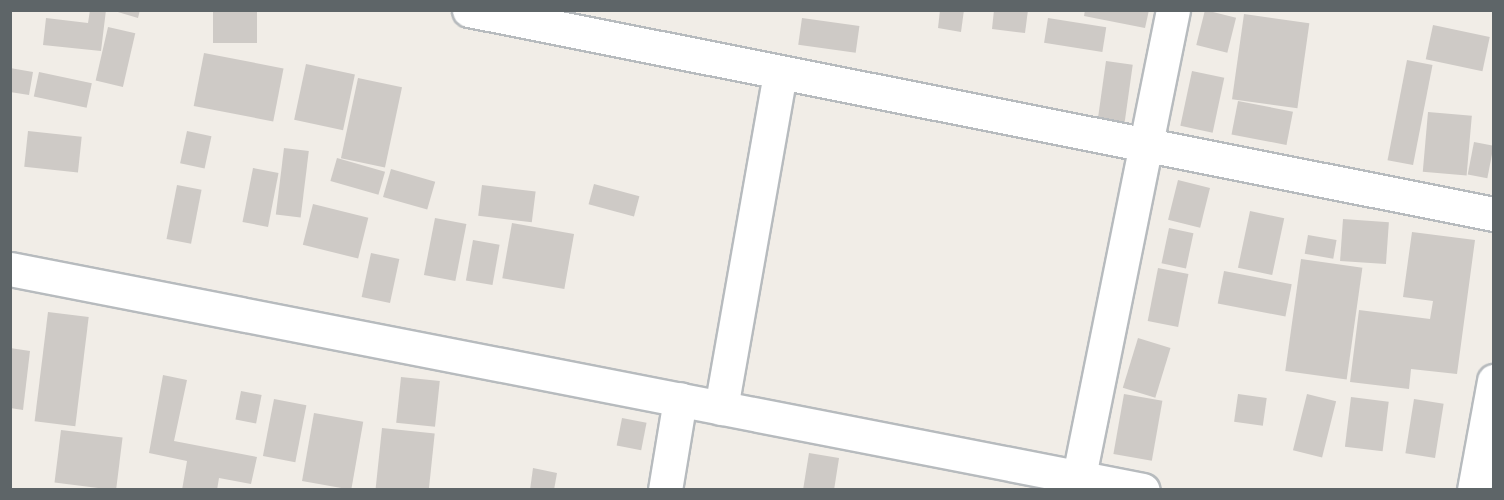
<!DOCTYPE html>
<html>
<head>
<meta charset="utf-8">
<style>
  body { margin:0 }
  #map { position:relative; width:1504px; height:500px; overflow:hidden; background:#f1ede7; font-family:Mulish,sans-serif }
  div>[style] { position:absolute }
  .building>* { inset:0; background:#cecac6; transform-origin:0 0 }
  .roads { filter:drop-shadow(2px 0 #b7bbbe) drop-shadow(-2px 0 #b7bbbe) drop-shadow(0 2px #b7bbbe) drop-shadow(0 -2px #b7bbbe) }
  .minor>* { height:33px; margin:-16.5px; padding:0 16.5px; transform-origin:16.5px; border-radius:16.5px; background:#fff }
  span { translate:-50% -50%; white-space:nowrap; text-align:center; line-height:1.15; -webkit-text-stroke:6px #fff; paint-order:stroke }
  .frame { position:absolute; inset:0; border:12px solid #5e6568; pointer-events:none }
</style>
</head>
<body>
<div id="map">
  <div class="building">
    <div style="clip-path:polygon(90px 10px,106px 10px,101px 51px,43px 45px,46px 18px,88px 23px)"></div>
    <div style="clip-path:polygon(111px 10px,140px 10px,138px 18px)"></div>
    <div style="left:213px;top:10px;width:44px;height:33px"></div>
    <div style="clip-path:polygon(940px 10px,964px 10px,961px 32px,938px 28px)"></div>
    <div style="clip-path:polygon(994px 10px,1028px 10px,1025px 33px,992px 29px)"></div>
    <div style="clip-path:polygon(1085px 10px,1149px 10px,1145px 28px,1084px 16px)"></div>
    <div style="left:1205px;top:10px;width:32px;height:36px;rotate:14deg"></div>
    <div style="left:1244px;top:14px;width:66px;height:86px;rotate:8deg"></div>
    <div style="left:802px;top:18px;width:58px;height:27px;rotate:8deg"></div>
    <div style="left:1048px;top:18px;width:59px;height:25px;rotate:9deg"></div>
    <div style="left:1433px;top:25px;width:58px;height:35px;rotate:12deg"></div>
    <div style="left:108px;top:27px;width:28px;height:55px;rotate:13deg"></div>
    <div style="left:204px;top:53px;width:81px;height:54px;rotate:11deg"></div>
    <div style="left:1407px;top:60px;width:26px;height:102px;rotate:11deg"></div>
    <div style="left:1106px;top:61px;width:27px;height:66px;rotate:8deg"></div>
    <div style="left:306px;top:64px;width:50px;height:57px;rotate:12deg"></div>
    <div style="clip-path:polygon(10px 68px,33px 72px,29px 95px,10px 92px)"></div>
    <div style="left:1192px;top:71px;width:33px;height:56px;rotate:12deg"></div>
    <div style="left:39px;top:72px;width:54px;height:25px;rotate:12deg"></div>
    <div style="left:358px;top:78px;width:45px;height:82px;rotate:12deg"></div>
    <div style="left:1238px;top:101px;width:56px;height:34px;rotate:11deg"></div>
    <div style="left:1428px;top:112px;width:44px;height:60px;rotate:5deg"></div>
    <div style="left:28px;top:131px;width:54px;height:36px;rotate:6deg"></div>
    <div style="left:187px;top:131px;width:25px;height:33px;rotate:12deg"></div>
    <div style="left:1474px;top:142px;width:20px;height:33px;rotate:11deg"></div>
    <div style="left:284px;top:148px;width:25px;height:67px;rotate:7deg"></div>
    <div style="left:337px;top:158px;width:50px;height:24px;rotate:16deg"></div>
    <div style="left:253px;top:168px;width:26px;height:55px;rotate:11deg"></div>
    <div style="left:391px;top:169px;width:46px;height:29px;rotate:16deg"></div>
    <div style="left:1178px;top:180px;width:33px;height:41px;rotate:14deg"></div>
    <div style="left:594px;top:184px;width:47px;height:21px;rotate:15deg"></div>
    <div style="left:177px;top:185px;width:25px;height:55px;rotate:11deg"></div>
    <div style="left:482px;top:185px;width:54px;height:31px;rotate:7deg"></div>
    <div style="left:313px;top:204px;width:57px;height:42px;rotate:14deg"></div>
    <div style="left:1250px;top:211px;width:35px;height:58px;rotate:12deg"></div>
    <div style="left:435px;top:218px;width:32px;height:58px;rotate:11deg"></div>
    <div style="left:1343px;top:219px;width:46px;height:42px;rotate:4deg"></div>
    <div style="left:512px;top:223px;width:63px;height:56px;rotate:10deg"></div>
    <div style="left:1169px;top:228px;width:25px;height:36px;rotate:12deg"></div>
    <div style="clip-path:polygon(1412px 232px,1475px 240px,1457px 374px,1411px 369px,1409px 389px,1350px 382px,1359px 310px,1430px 319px,1433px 301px,1403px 297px)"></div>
    <div style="left:1308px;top:235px;width:29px;height:19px;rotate:10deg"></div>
    <div style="left:473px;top:240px;width:27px;height:41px;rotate:10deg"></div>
    <div style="left:371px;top:253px;width:29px;height:45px;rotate:12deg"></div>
    <div style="left:1301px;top:259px;width:62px;height:113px;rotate:8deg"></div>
    <div style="left:1158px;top:268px;width:31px;height:54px;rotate:11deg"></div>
    <div style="left:1224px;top:271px;width:69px;height:33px;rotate:11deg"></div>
    <div style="left:48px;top:312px;width:41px;height:110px;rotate:7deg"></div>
    <div style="left:1138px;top:338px;width:34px;height:52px;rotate:17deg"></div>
    <div style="clip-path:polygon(10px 348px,30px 351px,23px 410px,10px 408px)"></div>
    <div style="clip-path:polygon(163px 375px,187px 380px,174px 441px,257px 457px,251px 484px,219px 478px,217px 490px,182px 490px,187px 461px,149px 453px)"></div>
    <div style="left:401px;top:377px;width:39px;height:46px;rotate:6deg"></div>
    <div style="left:241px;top:391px;width:21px;height:29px;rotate:11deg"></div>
    <div style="left:1124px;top:394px;width:39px;height:61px;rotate:10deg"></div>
    <div style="left:1238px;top:394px;width:29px;height:28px;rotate:8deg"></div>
    <div style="left:1307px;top:394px;width:30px;height:58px;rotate:14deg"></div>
    <div style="left:1351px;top:397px;width:38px;height:50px;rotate:7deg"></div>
    <div style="left:274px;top:399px;width:33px;height:58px;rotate:11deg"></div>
    <div style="left:1414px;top:399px;width:30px;height:55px;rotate:9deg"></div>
    <div style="left:314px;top:413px;width:50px;height:69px;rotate:10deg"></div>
    <div style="left:622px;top:418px;width:25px;height:28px;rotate:11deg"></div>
    <div style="left:382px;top:428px;width:53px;height:63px;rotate:6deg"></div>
    <div style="left:61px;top:430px;width:62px;height:53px;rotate:7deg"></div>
    <div style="clip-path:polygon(809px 453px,839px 458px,834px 490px,803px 490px)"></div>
    <div style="clip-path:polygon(533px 468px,557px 473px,554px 490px,530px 490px)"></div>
  </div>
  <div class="roads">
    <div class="minor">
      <div style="left:469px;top:10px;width:1045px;rotate:11.26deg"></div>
      <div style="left:10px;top:269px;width:1154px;rotate:11.04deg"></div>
      <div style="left:721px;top:408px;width:340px;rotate:-80deg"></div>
      <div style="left:1079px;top:476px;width:475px;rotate:-78.6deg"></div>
      <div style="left:665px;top:490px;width:92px;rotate:-80.6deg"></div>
      <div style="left:1474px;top:490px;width:111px;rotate:-79.6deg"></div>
    </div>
  </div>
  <div class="frame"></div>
</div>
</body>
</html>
